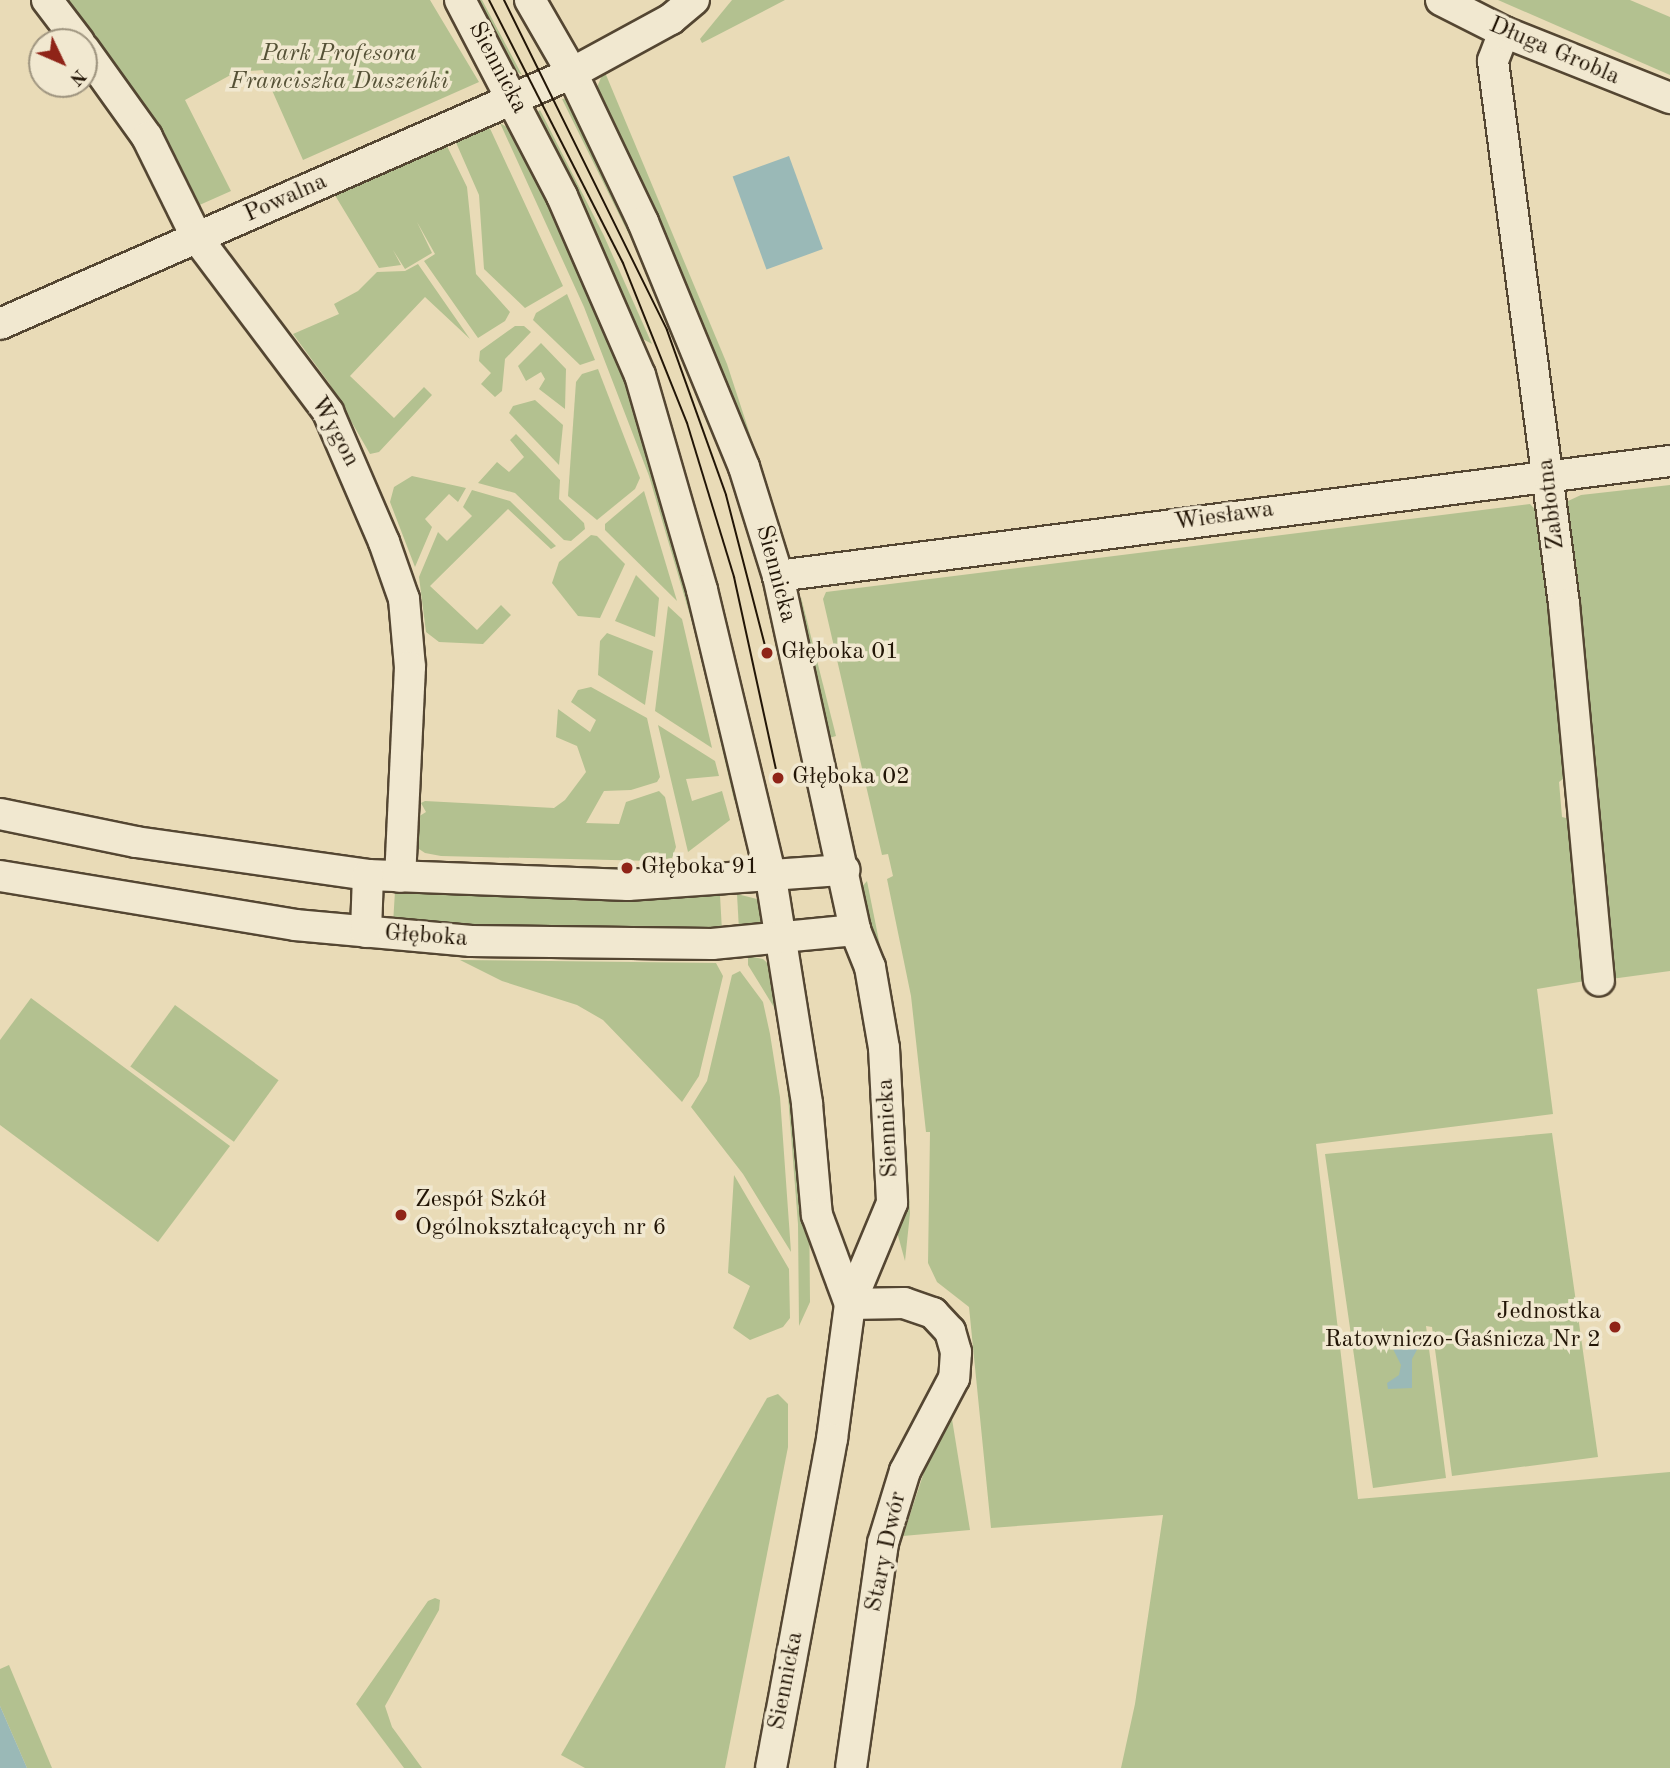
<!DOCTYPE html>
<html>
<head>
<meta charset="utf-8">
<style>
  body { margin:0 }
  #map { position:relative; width:1670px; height:1768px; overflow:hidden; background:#e9dbb7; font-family:"Old Standard TT",serif }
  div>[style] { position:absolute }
  .green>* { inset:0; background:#b3c190; transform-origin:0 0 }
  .water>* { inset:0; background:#9ab9b7; transform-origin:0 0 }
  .roads { filter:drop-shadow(2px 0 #544632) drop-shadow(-2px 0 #544632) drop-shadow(0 2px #544632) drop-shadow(0 -2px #544632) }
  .minor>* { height:30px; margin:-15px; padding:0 15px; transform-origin:15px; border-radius:15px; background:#f1e8d0 }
  .tram>* { height:2px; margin:-1px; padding:0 1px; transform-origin:1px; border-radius:1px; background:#221506 }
  .dots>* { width:19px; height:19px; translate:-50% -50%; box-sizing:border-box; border:4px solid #f1e8d0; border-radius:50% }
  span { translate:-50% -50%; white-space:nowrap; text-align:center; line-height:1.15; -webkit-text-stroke:7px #f1e8d0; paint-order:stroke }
  .street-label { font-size:24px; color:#221506 }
  .park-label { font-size:24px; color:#555136; font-style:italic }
  .poi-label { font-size:24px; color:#221506 }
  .left { translate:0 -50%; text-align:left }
  .right { translate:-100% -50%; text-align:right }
  .north { position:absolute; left:28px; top:28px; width:70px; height:70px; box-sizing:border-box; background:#f1e8d0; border:2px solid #9e947f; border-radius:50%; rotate:134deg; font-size:19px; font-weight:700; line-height:28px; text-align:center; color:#221506 }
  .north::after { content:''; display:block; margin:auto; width:24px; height:32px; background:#8f2418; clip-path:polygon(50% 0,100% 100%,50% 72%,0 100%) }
</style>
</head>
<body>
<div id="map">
  <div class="green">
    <div style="clip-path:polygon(57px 0,430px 0,479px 82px,303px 160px,263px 70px,236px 72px,185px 100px,231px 191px,195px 207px)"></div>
    <div style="clip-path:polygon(473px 0,482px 0,522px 75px,513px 69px)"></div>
    <div style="clip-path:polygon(732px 0,785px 0,702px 43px,700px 39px)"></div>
    <div style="clip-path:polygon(1498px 0,1630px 0,1670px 17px,1670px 75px)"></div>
    <div style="clip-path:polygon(604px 70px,727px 364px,790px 557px,779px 548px,599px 99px,598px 85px)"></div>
    <div style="clip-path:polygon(568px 98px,638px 241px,690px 370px,645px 267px,562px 99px)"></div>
    <div style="clip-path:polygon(540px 110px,604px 236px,652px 344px,641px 338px,534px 115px)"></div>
    <div style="clip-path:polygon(487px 122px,563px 286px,525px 308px,484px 269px,479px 195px,454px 138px)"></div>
    <div style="clip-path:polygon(500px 123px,515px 132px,601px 310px,654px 452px,743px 806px,734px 800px,694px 629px,649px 476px,584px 307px)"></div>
    <div style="clip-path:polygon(445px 142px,467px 187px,476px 274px,510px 312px,505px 321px,478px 338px,424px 261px,435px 254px,417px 222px,432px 253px,405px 269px,393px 250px,401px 265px,379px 268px,333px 192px)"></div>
    <div style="clip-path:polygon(418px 264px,470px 339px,425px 297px,350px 376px,394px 418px,424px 387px,432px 395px,379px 452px,370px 454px,329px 383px,293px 334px,339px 314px,334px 304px,358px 291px,377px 272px,405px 271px)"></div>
    <div style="clip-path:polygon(567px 294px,595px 360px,580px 365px,533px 320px,536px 313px)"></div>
    <div style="clip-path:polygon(515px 326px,524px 326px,531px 332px,505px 359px,502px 391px,495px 397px,481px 384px,491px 373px,479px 361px,480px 351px)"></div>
    <div style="clip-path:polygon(541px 343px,566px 369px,565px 409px,539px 389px,545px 379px,541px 372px,526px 381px,518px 366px)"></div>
    <div style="clip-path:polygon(598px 369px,640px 478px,635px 489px,597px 520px,568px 496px,576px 382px,582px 374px)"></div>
    <div style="clip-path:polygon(535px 400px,563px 425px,559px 465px,509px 413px,513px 406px)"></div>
    <div style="clip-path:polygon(516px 434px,560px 480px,559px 499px,584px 523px,585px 529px,571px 541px,564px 540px,515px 493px,478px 483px,497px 462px,509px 472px,524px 457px,510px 440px)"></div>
    <div style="clip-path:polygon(412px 476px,466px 488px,458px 502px,449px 494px,425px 519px,432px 527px,415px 567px,390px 502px,394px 487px)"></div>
    <div style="clip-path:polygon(1670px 485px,1670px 971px,1611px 979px,1563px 513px,1568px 501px,1581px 495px)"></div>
    <div style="clip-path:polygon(472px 490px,510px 501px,556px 546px,551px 549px,508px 509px,430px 586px,477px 630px,501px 605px,511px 615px,483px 644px,439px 642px,426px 632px,419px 577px,438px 532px,447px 541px,472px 516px,463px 507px)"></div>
    <div style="clip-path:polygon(644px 491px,677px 601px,605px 530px,605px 524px)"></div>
    <div style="clip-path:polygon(1530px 504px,1542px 517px,1567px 776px,1559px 782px,1562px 817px,1570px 819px,1585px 981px,1537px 989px,1553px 1114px,1316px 1144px,1358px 1499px,1670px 1472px,1670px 1768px,1121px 1768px,1135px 1704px,1163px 1515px,991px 1528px,969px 1307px,937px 1282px,928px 1263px,930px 1132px,926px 1132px,911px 996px,887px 879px,893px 876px,888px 854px,882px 855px,823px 599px,826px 592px)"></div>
    <div style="clip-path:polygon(591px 535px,597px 536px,625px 564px,600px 618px,578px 616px,552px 583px,559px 562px)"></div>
    <div style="clip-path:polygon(636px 575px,659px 598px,655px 637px,615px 621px)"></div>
    <div style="clip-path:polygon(801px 597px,836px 736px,826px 739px,798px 603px)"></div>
    <div style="clip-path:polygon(668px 606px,682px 619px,712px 748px,655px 711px)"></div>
    <div style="clip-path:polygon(607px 633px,653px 651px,645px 705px,598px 675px,600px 641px)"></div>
    <div style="clip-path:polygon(591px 687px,647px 718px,660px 777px,657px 782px,631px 790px,604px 791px,586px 823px,619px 824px,626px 802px,659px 791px,665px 797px,676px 847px,672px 858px,653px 861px,441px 856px,425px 853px,413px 845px,413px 830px,418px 817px,426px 812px,421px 803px,425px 801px,554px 808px,565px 800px,586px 772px,577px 746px,556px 737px,558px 709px,590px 732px,596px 720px,571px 702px,578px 690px)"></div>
    <div style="clip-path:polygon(658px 725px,715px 761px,719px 776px,686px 779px,692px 801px,722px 791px,730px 820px,688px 852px)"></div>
    <div style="clip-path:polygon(867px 881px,898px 1036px,906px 1134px,902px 1133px,859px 890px)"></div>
    <div style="clip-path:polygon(395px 891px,591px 901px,720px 895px,722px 931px,393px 924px)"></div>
    <div style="clip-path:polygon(737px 894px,761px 900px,763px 925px,739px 930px)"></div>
    <div style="clip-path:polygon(748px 956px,763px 959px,776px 971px,809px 1194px,810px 1302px,799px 1326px,798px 1224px,787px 1084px,775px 1009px,748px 965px)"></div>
    <div style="clip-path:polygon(460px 960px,716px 963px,723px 976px,699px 1076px,682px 1102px,603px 1020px,577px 1005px,502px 981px)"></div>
    <div style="clip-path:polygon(740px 971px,763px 1002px,770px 1034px,780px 1097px,791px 1252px,743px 1174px,691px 1107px,707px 1081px,732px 975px)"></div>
    <div style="clip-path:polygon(31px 998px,230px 1146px,158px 1242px,0 1125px,0 1040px)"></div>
    <div style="left:175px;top:1005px;width:128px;height:76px;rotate:36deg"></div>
    <div style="clip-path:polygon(1552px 1133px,1598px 1457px,1452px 1476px,1432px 1327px,1426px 1326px,1446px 1478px,1373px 1488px,1325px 1154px)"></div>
    <div style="clip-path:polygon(907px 1150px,910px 1213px,905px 1261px,897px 1232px,903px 1153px)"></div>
    <div style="clip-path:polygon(734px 1175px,789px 1269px,790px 1318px,783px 1327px,750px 1340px,733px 1328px,750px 1286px,728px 1273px)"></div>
    <div style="clip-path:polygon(778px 1394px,788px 1404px,788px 1447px,725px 1768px,585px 1768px,561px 1755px,767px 1398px)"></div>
    <div style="clip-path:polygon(951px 1413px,970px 1530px,903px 1536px,925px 1469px)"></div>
    <div style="clip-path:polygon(435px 1598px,440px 1600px,439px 1610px,385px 1706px,392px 1727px,422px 1768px,404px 1768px,356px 1704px,428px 1601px)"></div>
    <div style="clip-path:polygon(9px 1665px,52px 1768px,27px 1768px,0 1706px,0 1669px)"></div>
  </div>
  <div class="water">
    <div style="left:789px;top:156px;width:99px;height:60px;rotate:70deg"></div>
    <div style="clip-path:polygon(1413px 1340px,1419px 1346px,1412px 1359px,1412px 1388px,1388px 1389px,1387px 1383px,1399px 1375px,1401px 1365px,1392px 1347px)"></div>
    <div style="clip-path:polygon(0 1706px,27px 1768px,0 1768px)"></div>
  </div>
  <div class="roads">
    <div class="minor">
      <div style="left:47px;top:0;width:53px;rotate:52.7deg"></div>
      <div style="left:460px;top:0;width:221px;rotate:62.5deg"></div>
      <div style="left:562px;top:196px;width:195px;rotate:66.5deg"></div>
      <div style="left:640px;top:375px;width:224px;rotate:73.9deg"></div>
      <div style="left:702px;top:590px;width:296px;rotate:76.5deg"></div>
      <div style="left:771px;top:878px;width:229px;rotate:80.9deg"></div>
      <div style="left:807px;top:1104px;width:111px;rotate:84.9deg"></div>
      <div style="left:817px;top:1215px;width:95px;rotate:69.7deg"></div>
      <div style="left:530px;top:0;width:84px;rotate:60.1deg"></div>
      <div style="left:572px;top:73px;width:165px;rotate:64.5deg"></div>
      <div style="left:643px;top:222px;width:265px;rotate:67.6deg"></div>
      <div style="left:744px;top:467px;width:114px;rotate:72.7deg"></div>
      <div style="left:778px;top:576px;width:362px;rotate:77.7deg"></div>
      <div style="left:855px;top:930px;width:40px;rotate:68deg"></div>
      <div style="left:870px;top:967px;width:82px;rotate:80.2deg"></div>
      <div style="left:884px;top:1048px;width:155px;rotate:87deg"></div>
      <div style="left:892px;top:1203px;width:109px;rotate:112.6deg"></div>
      <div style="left:850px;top:1304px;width:136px;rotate:97.6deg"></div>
      <div style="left:832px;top:1439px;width:335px;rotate:100.5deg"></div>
      <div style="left:1441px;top:0;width:71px;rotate:26.9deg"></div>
      <div style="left:1504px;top:32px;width:179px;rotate:21.7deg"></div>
      <div style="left:1504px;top:32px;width:31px;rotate:111deg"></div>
      <div style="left:1493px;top:61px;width:548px;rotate:82.55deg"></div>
      <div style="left:1564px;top:604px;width:378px;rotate:84.7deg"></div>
      <div style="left:84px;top:49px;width:108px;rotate:54.4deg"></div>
      <div style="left:147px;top:137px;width:113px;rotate:63.7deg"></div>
      <div style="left:197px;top:238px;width:218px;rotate:53deg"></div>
      <div style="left:328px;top:412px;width:142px;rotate:66.7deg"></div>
      <div style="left:384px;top:542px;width:60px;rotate:70.7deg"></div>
      <div style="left:404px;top:599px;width:68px;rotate:85deg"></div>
      <div style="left:410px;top:667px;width:210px;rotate:92.7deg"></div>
      <div style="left:0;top:324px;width:625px;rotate:-23.69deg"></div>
      <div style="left:572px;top:73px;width:113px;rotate:-28.6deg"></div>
      <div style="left:671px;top:19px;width:30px;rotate:-40deg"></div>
      <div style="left:778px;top:576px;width:899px;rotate:-7.35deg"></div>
      <div style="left:0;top:814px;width:139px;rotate:11.6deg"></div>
      <div style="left:136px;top:842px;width:234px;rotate:8.1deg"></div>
      <div style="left:368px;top:875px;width:260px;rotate:2.2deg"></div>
      <div style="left:628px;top:885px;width:217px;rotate:-4deg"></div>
      <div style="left:0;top:876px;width:299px;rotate:9.4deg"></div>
      <div style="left:295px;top:925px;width:177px;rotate:5.2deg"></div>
      <div style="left:471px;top:941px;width:241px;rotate:0.7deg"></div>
      <div style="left:712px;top:944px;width:144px;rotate:-5.6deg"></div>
      <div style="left:366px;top:932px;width:57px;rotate:-88deg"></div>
      <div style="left:850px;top:1304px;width:54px;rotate:-1.1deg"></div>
      <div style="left:904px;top:1303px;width:31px;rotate:19deg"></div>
      <div style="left:933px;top:1313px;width:25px;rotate:47deg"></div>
      <div style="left:950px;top:1331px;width:22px;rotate:74deg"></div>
      <div style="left:956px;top:1352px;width:26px;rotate:94deg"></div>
      <div style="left:954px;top:1378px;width:105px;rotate:117.8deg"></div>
      <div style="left:905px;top:1471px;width:75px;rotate:107deg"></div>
      <div style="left:883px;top:1543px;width:227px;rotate:98.1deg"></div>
    </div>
  </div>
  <div class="tram">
    <div style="left:489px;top:0;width:295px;rotate:63deg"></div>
    <div style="left:623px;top:263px;width:172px;rotate:68.2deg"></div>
    <div style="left:687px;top:423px;width:161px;rotate:73deg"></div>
    <div style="left:734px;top:577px;width:206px;rotate:77.7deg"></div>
    <div style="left:504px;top:0;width:368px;rotate:63.7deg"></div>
    <div style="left:667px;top:330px;width:175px;rotate:70.3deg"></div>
    <div style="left:726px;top:495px;width:163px;rotate:75.5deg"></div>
  </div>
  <div class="dots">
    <div style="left:767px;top:653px;background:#8f2418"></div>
    <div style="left:778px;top:778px;background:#8f2418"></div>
    <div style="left:627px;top:868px;background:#8f2418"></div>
    <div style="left:401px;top:1215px;background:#8f2418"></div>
    <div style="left:1615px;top:1327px;background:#8f2418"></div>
  </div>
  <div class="street-label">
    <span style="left:1554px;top:52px;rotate:23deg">Długa Grobla</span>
    <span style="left:497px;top:68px;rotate:62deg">Siennicka</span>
    <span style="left:286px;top:199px;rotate:-24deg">Powalna</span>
    <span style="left:334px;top:432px;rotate:61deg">Wygon</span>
    <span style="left:1552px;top:504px;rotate:-97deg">Zabłotna</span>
    <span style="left:1224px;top:517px;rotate:-8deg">Wiesława</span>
    <span style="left:775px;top:574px;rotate:75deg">Siennicka</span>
    <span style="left:426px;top:937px;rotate:4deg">Głęboka</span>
    <span style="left:889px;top:1128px;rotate:-93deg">Siennicka</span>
    <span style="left:887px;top:1552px;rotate:-78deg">Stary Dwór</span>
    <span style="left:787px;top:1681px;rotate:-79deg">Siennicka</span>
  </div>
  <div class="park-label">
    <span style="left:339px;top:69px">Park Profesora<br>Franciszka Duszeńki</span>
  </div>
  <div class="poi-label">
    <span class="left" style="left:781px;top:653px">Głęboka 01</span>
    <span class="left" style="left:792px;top:778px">Głęboka 02</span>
    <span class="left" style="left:641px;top:868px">Głęboka 91</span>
    <span class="left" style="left:415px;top:1215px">Zespół Szkół<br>Ogólnokształcących nr 6</span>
    <span class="right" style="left:1601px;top:1327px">Jednostka<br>Ratowniczo-Gaśnicza Nr 2</span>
  </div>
  <div class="north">N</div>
</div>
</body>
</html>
